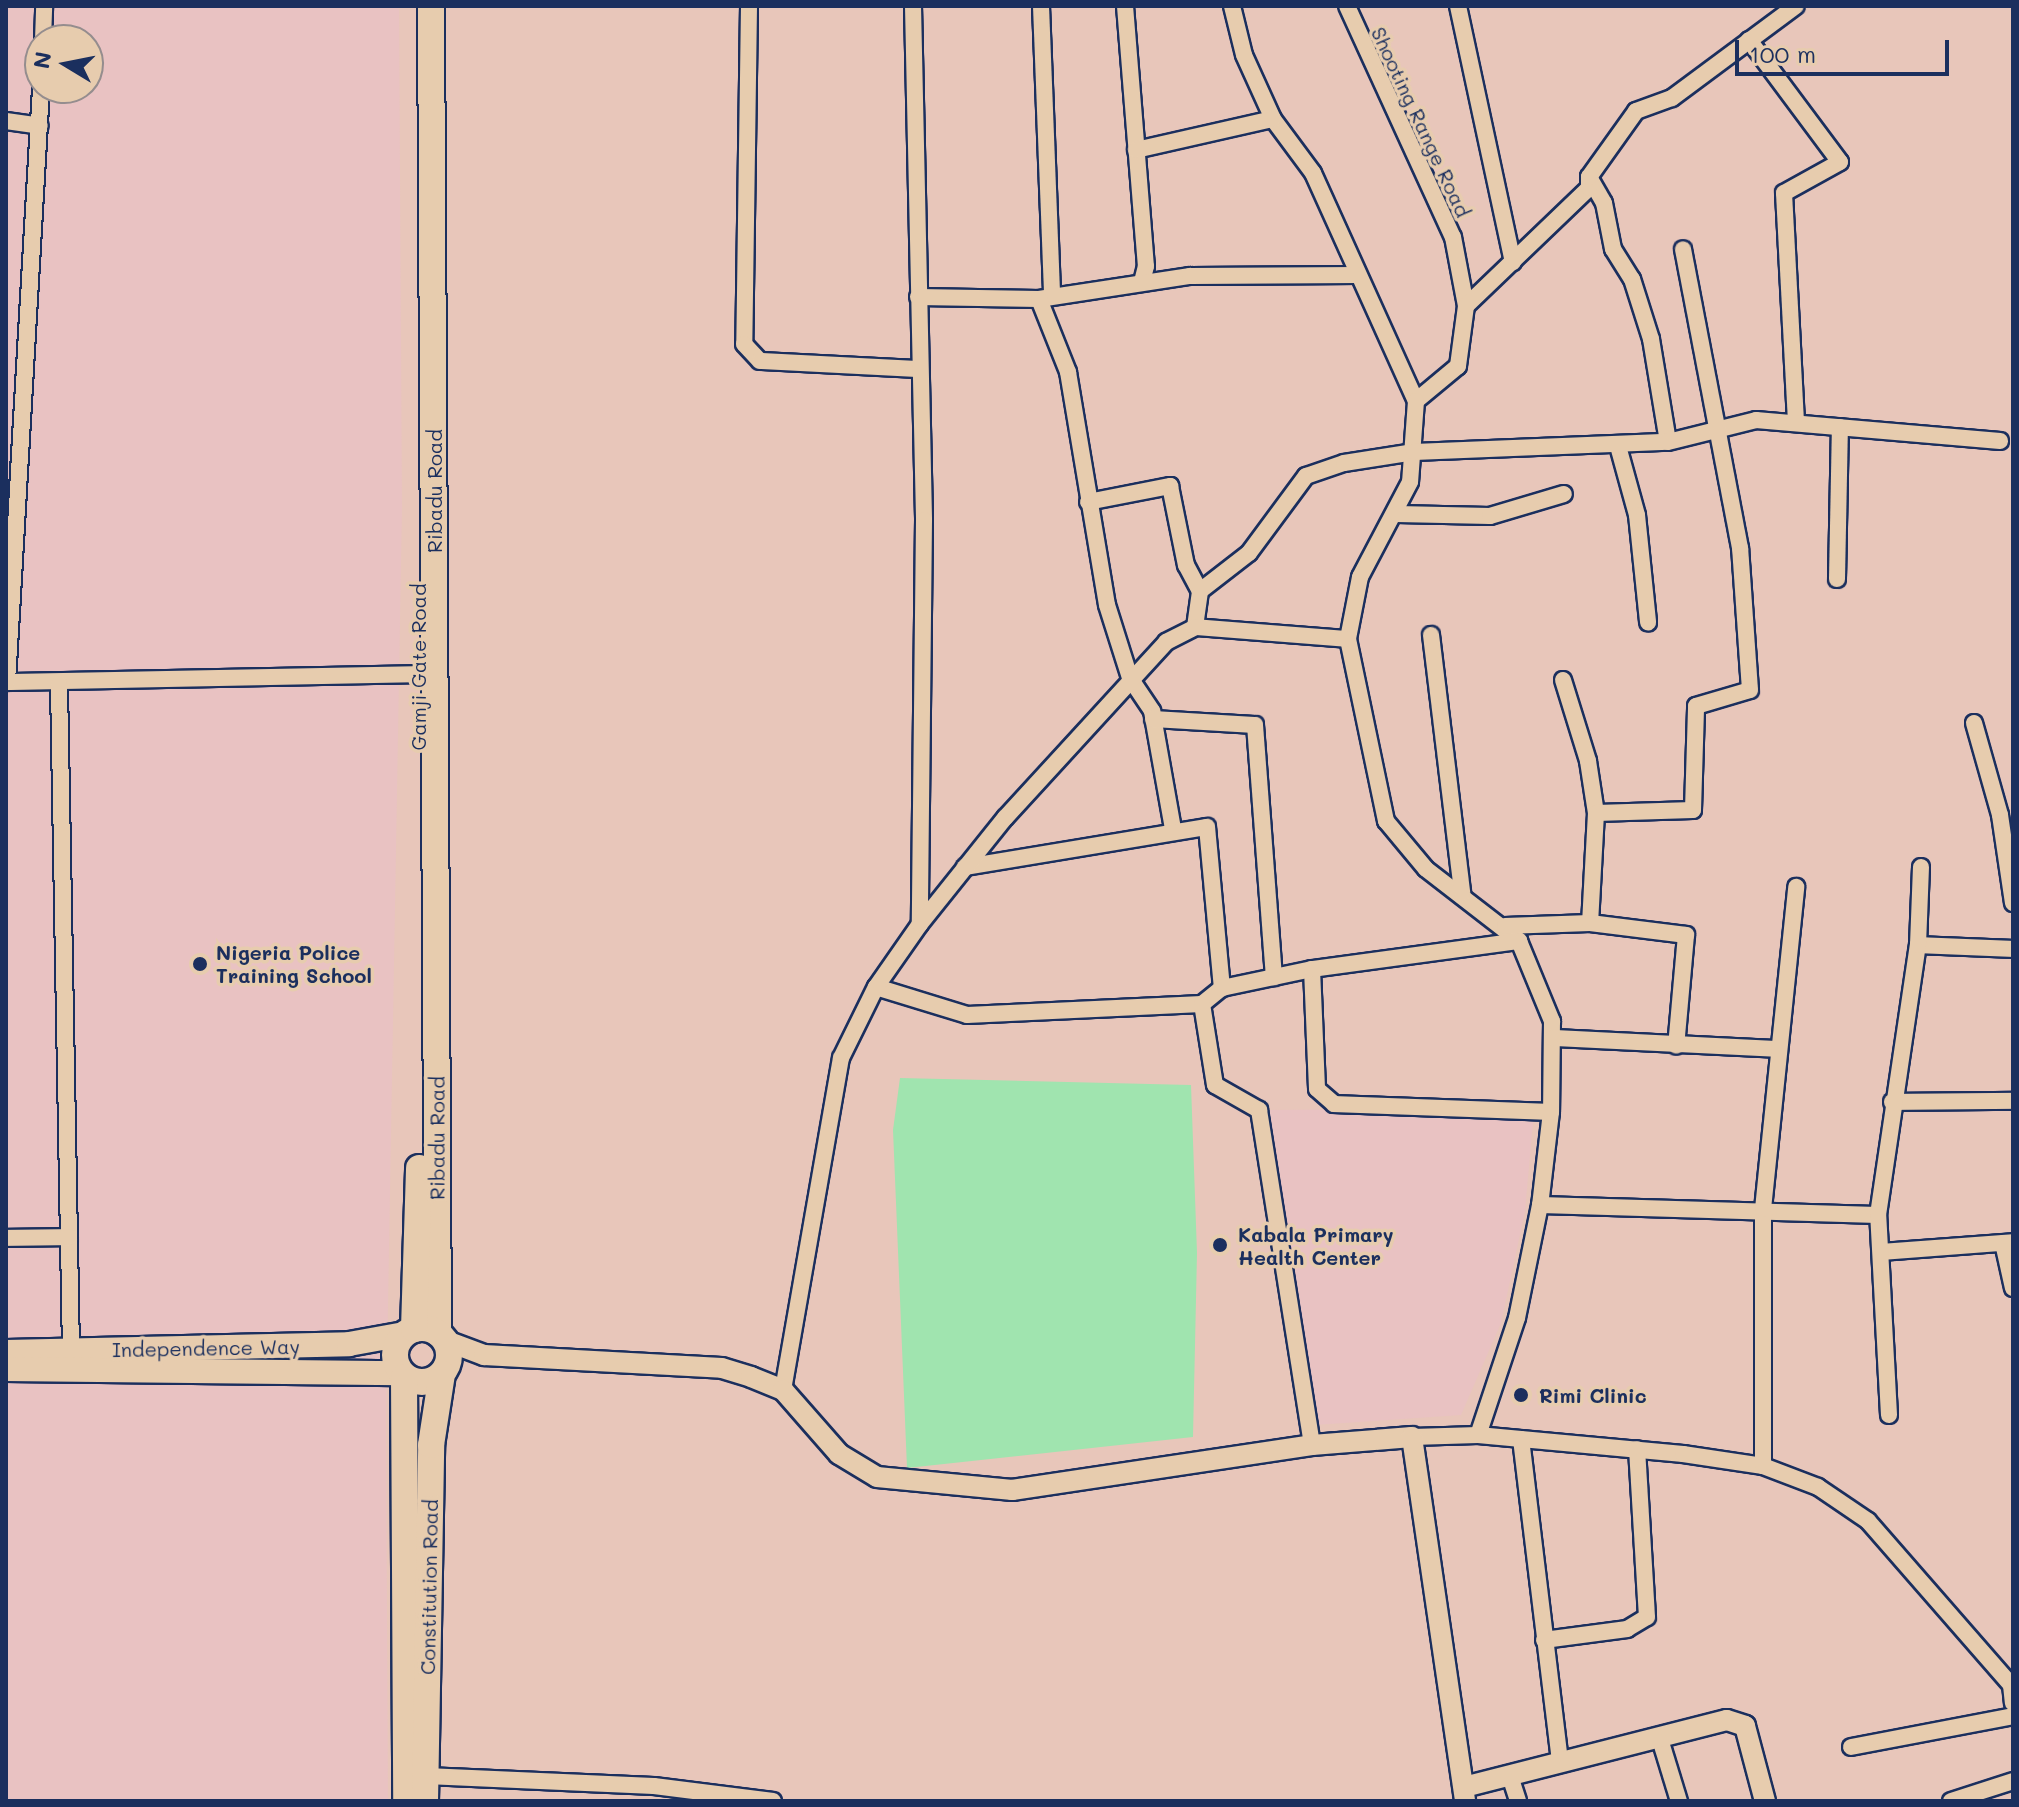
<!DOCTYPE html>
<html>
<head>
<meta charset="utf-8">
<style>
  body { margin:0 }
  #map { position:relative; width:2019px; height:1807px; overflow:hidden; background:#e8c6ba; font-family:Mali,sans-serif }
  div>[style] { position:absolute }
  .built>* { inset:0; background:#e9c2c2 }
  .green>* { inset:0; background:#a0e4af }
  .roads { filter:drop-shadow(2px 0 #1b2f5e) drop-shadow(-2px 0 #1b2f5e) drop-shadow(0 2px #1b2f5e) drop-shadow(0 -2px #1b2f5e) }
  .minor>* { height:16px; margin:-8px; padding:0 8px; transform-origin:8px; border-radius:8px; background:#e7ccae }
  .tertiary>* { height:20px; margin:-10px; padding:0 10px; transform-origin:10px; border-radius:10px; background:#e7ccae }
  .secondary>* { height:24px; margin:-12px; padding:0 12px; transform-origin:12px; border-radius:12px; background:#e7ccae }
  .primary>* { height:26px; margin:-13px; padding:0 13px; transform-origin:13px; border-radius:13px; background:#e7ccae }
  .primary>.ring { margin:-13px; padding:0; box-sizing:content-box; background:none; border:26px solid #e7ccae; border-radius:50% }
  .dots>* { width:22px; height:22px; translate:-50% -50%; box-sizing:border-box; border:4px solid #e7ccae; border-radius:50% }
  span { translate:-50% -50%; white-space:nowrap; text-align:center; line-height:1.15; -webkit-text-stroke:7px #e7ccae; paint-order:stroke }
  .street-label { font-size:20px; color:#1b2f5e }
  .poi-label { font-size:20px; color:#1b2f5e; font-weight:700 }
  .left { translate:0 -50%; text-align:left }
  .frame { position:absolute; inset:0; border:8px solid #1b2f5e; pointer-events:none }
  .north { position:absolute; left:24px; top:24px; width:80px; height:80px; box-sizing:border-box; background:#e7ccae; border:2px solid #958d8e; border-radius:50%; rotate:280deg; font-size:22px; font-weight:700; line-height:32px; text-align:center; color:#1b2f5e }
  .north::after { content:''; display:block; margin:auto; width:28px; height:36px; background:#1b2f5e; clip-path:polygon(50% 0,100% 100%,50% 72%,0 100%) }
  .scale { position:absolute; left:1735px; top:40px; width:214px; height:36px; box-sizing:border-box; border:4px solid #1b2f5e; border-top:0; padding-left:10px; font-size:24px; line-height:28px; white-space:nowrap; color:#1b2f5e; -webkit-text-stroke:6px #e7ccae; paint-order:stroke }
</style>
</head>
<body>
<div id="map">
  <div class="built">
    <div style="clip-path:polygon(evenodd,6px 6px,399px 6px,402px 508px,386px 1420px,388px 1801px,6px 1801px,6px 6px,40px 40px,88px 40px,88px 88px,40px 88px,40px 40px)"></div>
    <div style="clip-path:polygon(1374px 1109px,1533px 1122px,1525px 1211px,1501px 1323px,1461px 1415px,1315px 1425px,1267px 1110px)"></div>
  </div>
  <div class="green">
    <div style="clip-path:polygon(900px 1078px,1191px 1085px,1197px 1253px,1193px 1437px,907px 1468px,893px 1130px)"></div>
  </div>
  <div class="roads">
    <div class="minor">
      <div style="left:749px;top:6px;width:338px;rotate:90.8deg"></div>
      <div style="left:744px;top:344px;width:23px;rotate:47deg"></div>
      <div style="left:760px;top:361px;width:159px;rotate:2.9deg"></div>
      <div style="left:913px;top:6px;width:514px;rotate:88.77deg"></div>
      <div style="left:924px;top:520px;width:404px;rotate:90.6deg"></div>
      <div style="left:1041px;top:6px;width:286px;rotate:87.8deg"></div>
      <div style="left:1125px;top:6px;width:261px;rotate:85.4deg"></div>
      <div style="left:1146px;top:266px;width:16px;rotate:104deg"></div>
      <div style="left:1232px;top:6px;width:50px;rotate:76.2deg"></div>
      <div style="left:1244px;top:55px;width:70px;rotate:65.6deg"></div>
      <div style="left:1273px;top:119px;width:67px;rotate:53.5deg"></div>
      <div style="left:1313px;top:173px;width:250px;rotate:65.7deg"></div>
      <div style="left:1347px;top:6px;width:254px;rotate:65.4deg"></div>
      <div style="left:1453px;top:237px;width:70px;rotate:79.3deg"></div>
      <div style="left:1466px;top:306px;width:61px;rotate:97.6deg"></div>
      <div style="left:1458px;top:366px;width:55px;rotate:140.2deg"></div>
      <div style="left:1416px;top:401px;width:81px;rotate:94.2deg"></div>
      <div style="left:1410px;top:482px;width:107px;rotate:117.8deg"></div>
      <div style="left:1360px;top:577px;width:63px;rotate:101deg"></div>
      <div style="left:1348px;top:639px;width:186px;rotate:78.2deg"></div>
      <div style="left:1386px;top:821px;width:62px;rotate:50.2deg"></div>
      <div style="left:1426px;top:869px;width:118px;rotate:37.7deg"></div>
      <div style="left:1519px;top:941px;width:87px;rotate:67.6deg"></div>
      <div style="left:1552px;top:1021px;width:91px;rotate:90.6deg"></div>
      <div style="left:1551px;top:1112px;width:94px;rotate:96.7deg"></div>
      <div style="left:1540px;top:1205px;width:115px;rotate:101.5deg"></div>
      <div style="left:1517px;top:1318px;width:123px;rotate:108.4deg"></div>
      <div style="left:1458px;top:6px;width:262px;rotate:77.9deg"></div>
      <div style="left:43px;top:40px;width:34px;rotate:-88deg"></div>
      <div style="left:1749px;top:40px;width:152px;rotate:53.3deg"></div>
      <div style="left:1840px;top:162px;width:64px;rotate:151deg"></div>
      <div style="left:1784px;top:193px;width:228px;rotate:87deg"></div>
      <div style="left:6px;top:121px;width:34px;rotate:8deg"></div>
      <div style="left:1136px;top:150px;width:140px;rotate:-12.8deg"></div>
      <div style="left:1589px;top:177px;width:30px;rotate:60deg"></div>
      <div style="left:1604px;top:203px;width:47px;rotate:78.9deg"></div>
      <div style="left:1613px;top:249px;width:36px;rotate:58deg"></div>
      <div style="left:1632px;top:279px;width:63px;rotate:72.4deg"></div>
      <div style="left:1651px;top:339px;width:104px;rotate:80.6deg"></div>
      <div style="left:918px;top:297px;width:121px;rotate:0.9deg"></div>
      <div style="left:1039px;top:299px;width:153px;rotate:-8.7deg"></div>
      <div style="left:1190px;top:276px;width:168px;rotate:-0.3deg"></div>
      <div style="left:1039px;top:299px;width:79px;rotate:68.3deg"></div>
      <div style="left:1068px;top:372px;width:236px;rotate:80.5deg"></div>
      <div style="left:1107px;top:605px;width:77px;rotate:72.5deg"></div>
      <div style="left:1130px;top:678px;width:40px;rotate:56deg"></div>
      <div style="left:1152px;top:711px;width:120px;rotate:79.9deg"></div>
      <div style="left:1466px;top:306px;width:170px;rotate:-43.8deg"></div>
      <div style="left:1589px;top:188px;width:11px;rotate:-90deg"></div>
      <div style="left:1589px;top:177px;width:81px;rotate:-54.5deg"></div>
      <div style="left:1636px;top:111px;width:38px;rotate:-20deg"></div>
      <div style="left:1672px;top:98px;width:154px;rotate:-36.6deg"></div>
      <div style="left:1618px;top:446px;width:72px;rotate:74.6deg"></div>
      <div style="left:1637px;top:515px;width:108px;rotate:84.1deg"></div>
      <div style="left:1088px;top:502px;width:84px;rotate:-11deg"></div>
      <div style="left:1170px;top:486px;width:81px;rotate:78.6deg"></div>
      <div style="left:1186px;top:565px;width:30px;rotate:62deg"></div>
      <div style="left:1397px;top:514px;width:93px;rotate:1.2deg"></div>
      <div style="left:1490px;top:516px;width:77px;rotate:-16.6deg"></div>
      <div style="left:1837px;top:579px;width:152px;rotate:-88.9deg"></div>
      <div style="left:1195px;top:627px;width:36px;rotate:-82deg"></div>
      <div style="left:1200px;top:591px;width:62px;rotate:-37.8deg"></div>
      <div style="left:1249px;top:553px;width:96px;rotate:-53.5deg"></div>
      <div style="left:1306px;top:476px;width:40px;rotate:-18.9deg"></div>
      <div style="left:1344px;top:463px;width:71px;rotate:-8.9deg"></div>
      <div style="left:1414px;top:452px;width:254px;rotate:-2.3deg"></div>
      <div style="left:1668px;top:442px;width:91px;rotate:-14deg"></div>
      <div style="left:1756px;top:420px;width:245px;rotate:4.9deg"></div>
      <div style="left:1431px;top:635px;width:260px;rotate:83.1deg"></div>
      <div style="left:1563px;top:680px;width:85px;rotate:72.8deg"></div>
      <div style="left:1588px;top:761px;width:53px;rotate:81.3deg"></div>
      <div style="left:1596px;top:813px;width:110px;rotate:93.1deg"></div>
      <div style="left:6px;top:682px;width:412px;rotate:-1.1deg"></div>
      <div style="left:7px;top:682px;width:595px;rotate:-86.72deg"></div>
      <div style="left:59px;top:684px;width:668px;rotate:88.97deg"></div>
      <div style="left:1153px;top:719px;width:102px;rotate:3.4deg"></div>
      <div style="left:1255px;top:725px;width:253px;rotate:85.7deg"></div>
      <div style="left:1974px;top:723px;width:96px;rotate:74.2deg"></div>
      <div style="left:2000px;top:815px;width:89px;rotate:81.6deg"></div>
      <div style="left:1596px;top:813px;width:97px;rotate:-1.8deg"></div>
      <div style="left:1693px;top:810px;width:104px;rotate:-88.3deg"></div>
      <div style="left:1696px;top:706px;width:56px;rotate:-16.5deg"></div>
      <div style="left:1750px;top:690px;width:142px;rotate:-94deg"></div>
      <div style="left:1740px;top:548px;width:304px;rotate:-100.8deg"></div>
      <div style="left:965px;top:867px;width:245px;rotate:-9.4deg"></div>
      <div style="left:1207px;top:827px;width:162px;rotate:84.7deg"></div>
      <div style="left:1505px;top:926px;width:85px;rotate:-2deg"></div>
      <div style="left:1590px;top:923px;width:97px;rotate:7.1deg"></div>
      <div style="left:1686px;top:935px;width:111px;rotate:95.1deg"></div>
      <div style="left:1918px;top:945px;width:95px;rotate:2.4deg"></div>
      <div style="left:1312px;top:969px;width:120px;rotate:87.6deg"></div>
      <div style="left:1317px;top:1089px;width:23px;rotate:41deg"></div>
      <div style="left:1334px;top:1104px;width:217px;rotate:2.1deg"></div>
      <div style="left:876px;top:987px;width:95px;rotate:17.1deg"></div>
      <div style="left:967px;top:1015px;width:235px;rotate:-2.7deg"></div>
      <div style="left:1202px;top:1004px;width:26px;rotate:-39deg"></div>
      <div style="left:1222px;top:988px;width:92px;rotate:-11.9deg"></div>
      <div style="left:1312px;top:969px;width:209px;rotate:-7.7deg"></div>
      <div style="left:1202px;top:1004px;width:82px;rotate:80.9deg"></div>
      <div style="left:1215px;top:1085px;width:51px;rotate:29.6deg"></div>
      <div style="left:1259px;top:1110px;width:339px;rotate:81deg"></div>
      <div style="left:1553px;top:1038px;width:225px;rotate:2.8deg"></div>
      <div style="left:1892px;top:1102px;width:121px;rotate:-0.5deg"></div>
      <div style="left:1540px;top:1205px;width:338px;rotate:1.7deg"></div>
      <div style="left:6px;top:1238px;width:63px;rotate:-0.9deg"></div>
      <div style="left:2003px;top:1243px;width:46px;rotate:77.5deg"></div>
      <div style="left:1881px;top:1252px;width:132px;rotate:-4.3deg"></div>
      <div style="left:783px;top:1390px;width:337px;rotate:-80.1deg"></div>
      <div style="left:841px;top:1058px;width:79px;rotate:-63.8deg"></div>
      <div style="left:876px;top:987px;width:77px;rotate:-55.1deg"></div>
      <div style="left:920px;top:924px;width:136px;rotate:-51.3deg"></div>
      <div style="left:1005px;top:818px;width:239px;rotate:-47.5deg"></div>
      <div style="left:1166px;top:642px;width:33px;rotate:-27deg"></div>
      <div style="left:1195px;top:627px;width:153px;rotate:4.5deg"></div>
      <div style="left:1889px;top:1415px;width:200px;rotate:-93.1deg"></div>
      <div style="left:1878px;top:1215px;width:273px;rotate:-81.6deg"></div>
      <div style="left:1918px;top:945px;width:78px;rotate:-87.8deg"></div>
      <div style="left:1412px;top:1437px;width:66px;rotate:-1.7deg"></div>
      <div style="left:1478px;top:1435px;width:206px;rotate:5.3deg"></div>
      <div style="left:1683px;top:1454px;width:81px;rotate:8.5deg"></div>
      <div style="left:1763px;top:1466px;width:59px;rotate:20.9deg"></div>
      <div style="left:1818px;top:1487px;width:60px;rotate:34.2deg"></div>
      <div style="left:1868px;top:1521px;width:218px;rotate:48.9deg"></div>
      <div style="left:2011px;top:1685px;width:18px;rotate:84deg"></div>
      <div style="left:1521px;top:1439px;width:326px;rotate:83.1deg"></div>
      <div style="left:1763px;top:1466px;width:257px;rotate:-90deg"></div>
      <div style="left:1763px;top:1209px;width:324px;rotate:-84.1deg"></div>
      <div style="left:1544px;top:1640px;width:84px;rotate:-7.5deg"></div>
      <div style="left:1627px;top:1629px;width:23px;rotate:-31deg"></div>
      <div style="left:1647px;top:1617px;width:168px;rotate:-93.4deg"></div>
      <div style="left:1660px;top:1739px;width:65px;rotate:73deg"></div>
      <div style="left:1851px;top:1747px;width:165px;rotate:-10.8deg"></div>
      <div style="left:426px;top:1776px;width:228px;rotate:2.5deg"></div>
      <div style="left:654px;top:1786px;width:120px;rotate:7.2deg"></div>
      <div style="left:1510px;top:1776px;width:26px;rotate:72deg"></div>
      <div style="left:1951px;top:1801px;width:65px;rotate:-17.9deg"></div>
    </div>
    <div class="tertiary">
      <div style="left:444px;top:1340px;width:43px;rotate:20.6deg"></div>
      <div style="left:484px;top:1355px;width:238px;rotate:3.1deg"></div>
      <div style="left:722px;top:1368px;width:30px;rotate:17deg"></div>
      <div style="left:751px;top:1377px;width:35px;rotate:22deg"></div>
      <div style="left:783px;top:1390px;width:85px;rotate:48.8deg"></div>
      <div style="left:839px;top:1454px;width:44px;rotate:31.2deg"></div>
      <div style="left:877px;top:1477px;width:136px;rotate:5.5deg"></div>
      <div style="left:1012px;top:1490px;width:303px;rotate:-8.5deg"></div>
      <div style="left:1312px;top:1445px;width:100px;rotate:-4.6deg"></div>
      <div style="left:1412px;top:1437px;width:368px;rotate:81.7deg"></div>
      <div style="left:1464px;top:1787px;width:271px;rotate:-14.3deg"></div>
      <div style="left:1727px;top:1720px;width:19px;rotate:18deg"></div>
      <div style="left:1745px;top:1726px;width:78px;rotate:75.1deg"></div>
    </div>
    <div class="secondary">
      <div style="left:6px;top:1352px;width:343px;rotate:-1.3deg"></div>
      <div style="left:349px;top:1344px;width:56px;rotate:-10.3deg"></div>
      <div style="left:6px;top:1369px;width:395px;rotate:0.6deg"></div>
    </div>
    <div class="primary">
      <div style="left:431px;top:6px;width:1327px;rotate:89.7deg"></div>
      <div class="ring" style="left:395px;top:1328px;width:28px;height:28px"></div>
      <div style="left:414px;top:1329px;width:161px;rotate:-88.2deg"></div>
      <div style="left:404px;top:1377px;width:424px;rotate:89.7deg"></div>
      <div style="left:425px;top:1801px;width:356px;rotate:-89deg"></div>
      <div style="left:431px;top:1445px;width:72px;rotate:-81.2deg"></div>
    </div>
  </div>
  <div class="dots">
    <div style="left:200px;top:964px;background:#1b2f5e"></div>
    <div style="left:1220px;top:1245px;background:#1b2f5e"></div>
    <div style="left:1521px;top:1395px;background:#1b2f5e"></div>
  </div>
  <div class="street-label">
    <span style="left:1421px;top:122px;rotate:65deg">Shooting Range Road</span>
    <span style="left:434px;top:491px;rotate:-90deg">Ribadu Road</span>
    <span style="left:418px;top:667px;rotate:-90deg">Gamji Gate Road</span>
    <span style="left:437px;top:1138px;rotate:-90deg">Ribadu Road</span>
    <span style="left:206px;top:1348px;rotate:-1deg">Independence Way</span>
    <span style="left:429px;top:1587px;rotate:-89deg">Constitution Road</span>
  </div>
  <div class="poi-label">
    <span class="left" style="left:216px;top:964px">Nigeria Police<br>Training School</span>
    <span class="left" style="left:1238px;top:1246px">Kabala Primary<br>Health Center</span>
    <span class="left" style="left:1539px;top:1395px">Rimi Clinic</span>
  </div>
  <div class="frame"></div>
  <div class="north">N</div>
  <div class="scale">100 m</div>
</div>
</body>
</html>
